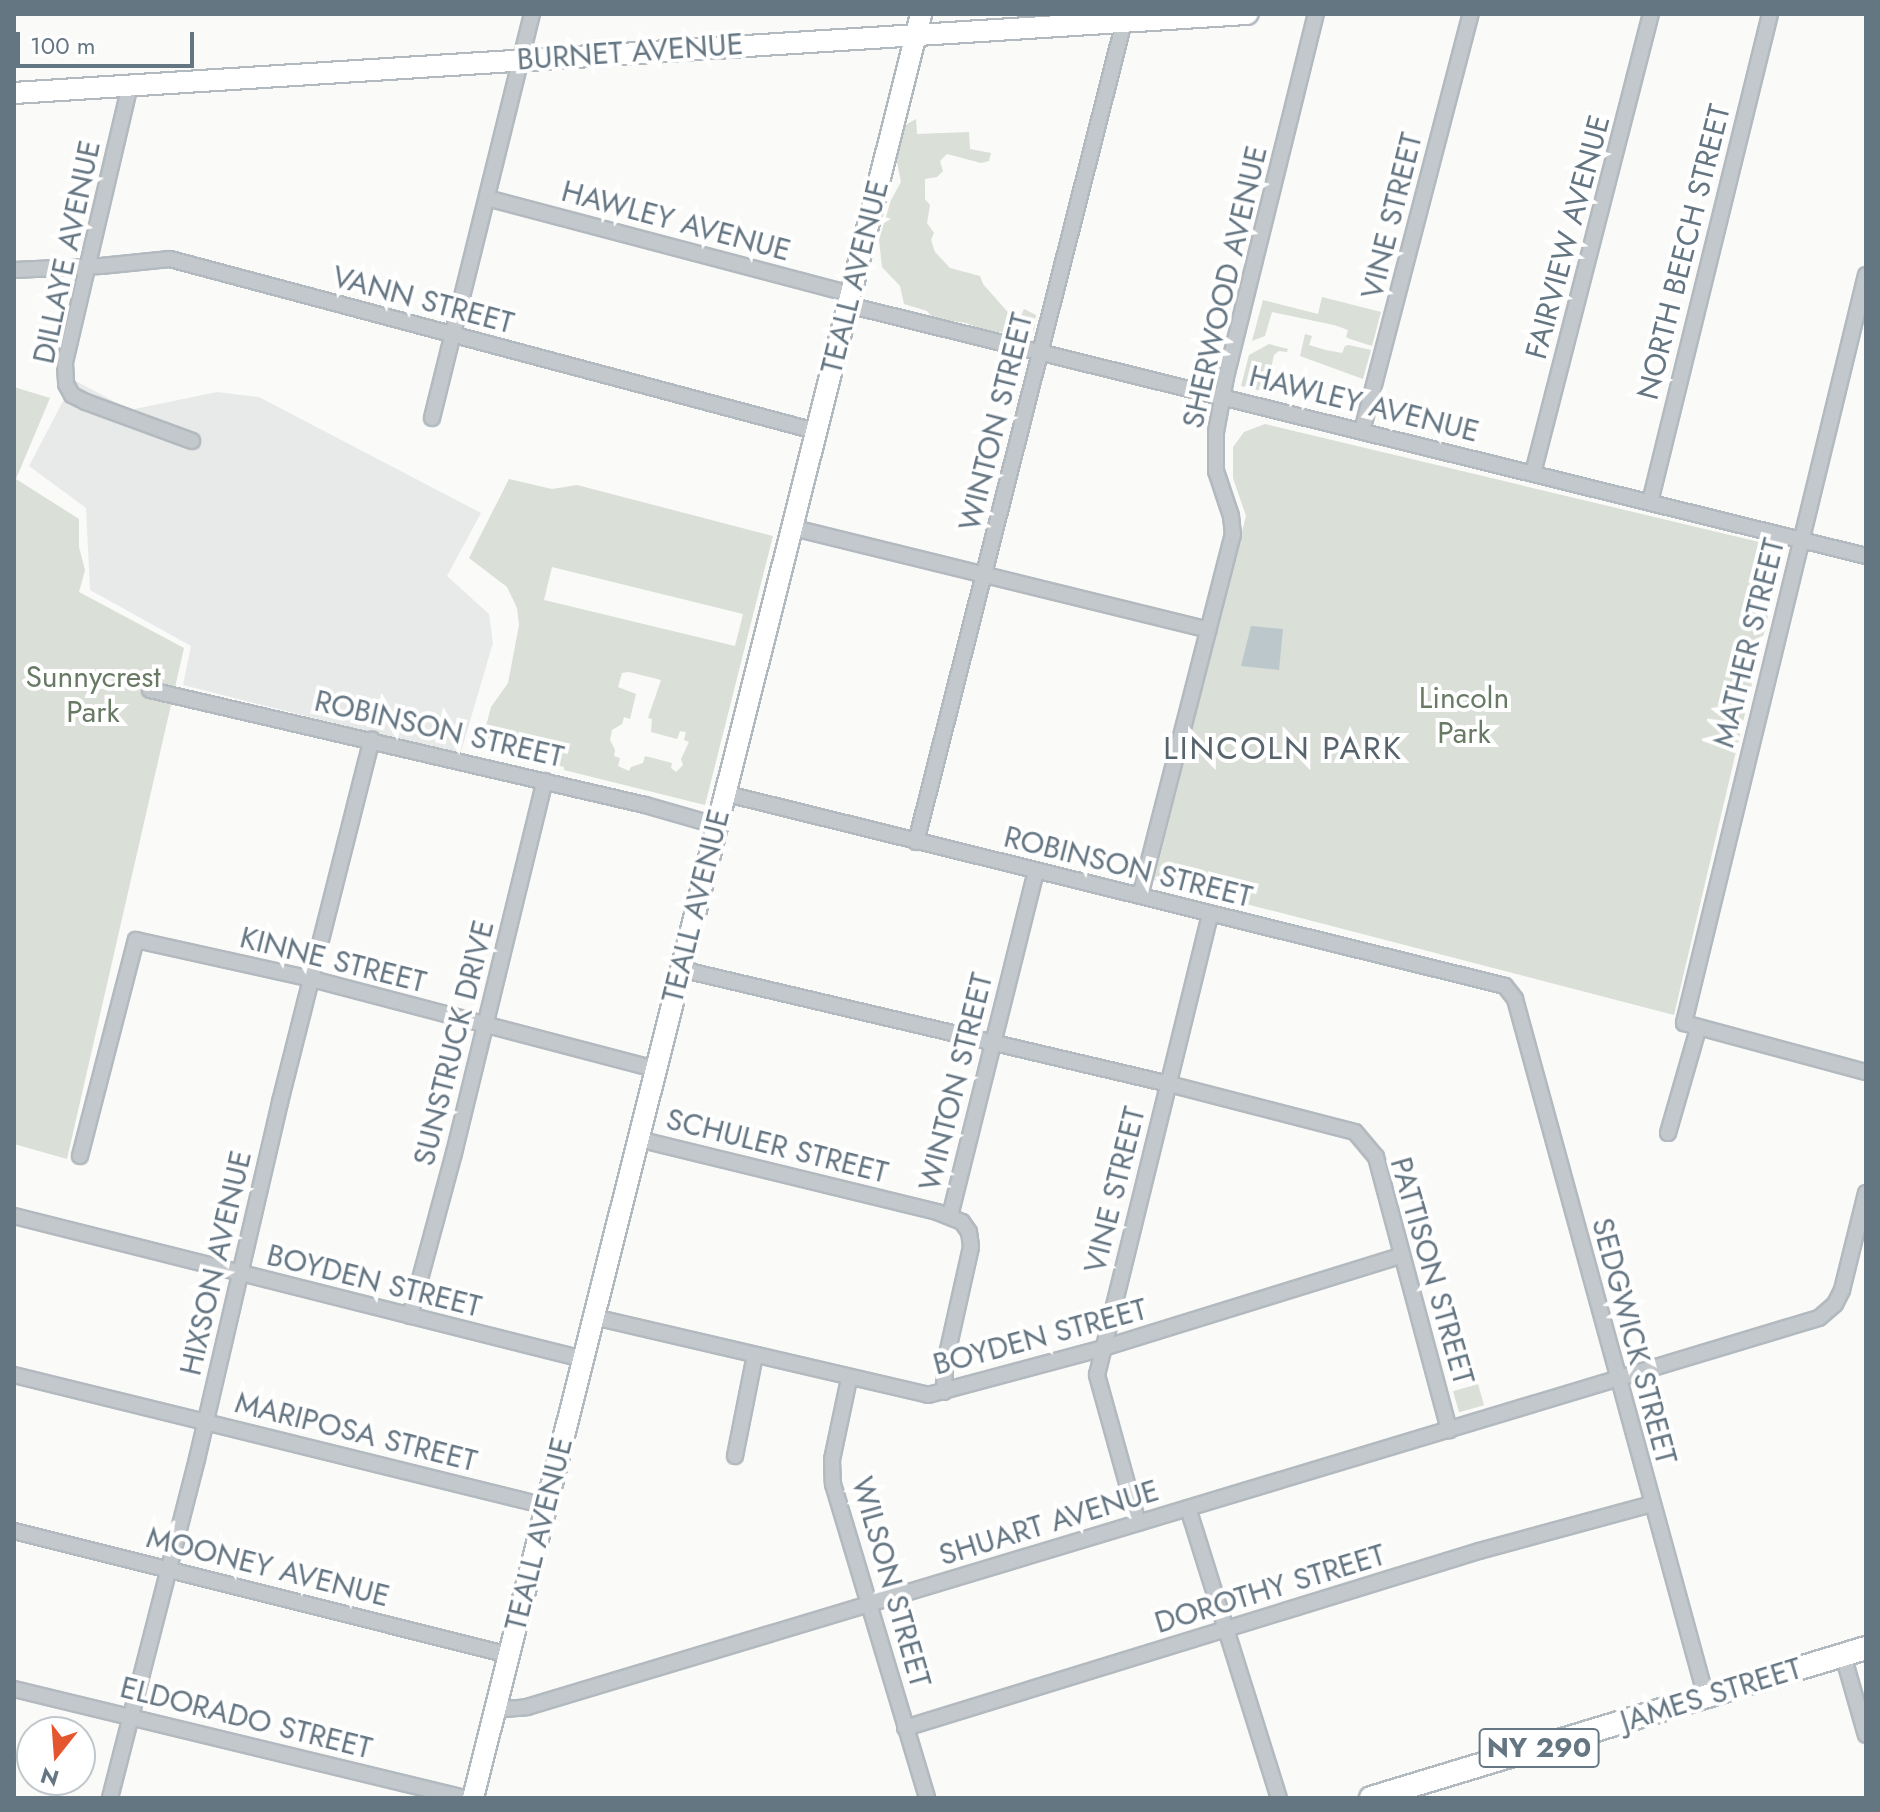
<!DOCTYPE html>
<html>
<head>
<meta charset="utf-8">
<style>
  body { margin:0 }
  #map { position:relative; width:1880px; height:1812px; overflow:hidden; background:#fafaf8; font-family:Jost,sans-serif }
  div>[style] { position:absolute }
  .built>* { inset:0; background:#e8e9e9 }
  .green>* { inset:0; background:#dadfd7; transform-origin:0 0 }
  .water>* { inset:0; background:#bbc7cb }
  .roads { filter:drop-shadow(2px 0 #b3babf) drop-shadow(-2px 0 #b3babf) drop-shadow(0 2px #b3babf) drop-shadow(0 -2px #b3babf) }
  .street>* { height:14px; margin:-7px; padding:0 7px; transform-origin:7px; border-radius:7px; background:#c3c8cc }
  .secondary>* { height:20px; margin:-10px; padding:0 10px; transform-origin:10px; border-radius:10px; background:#fff }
  .primary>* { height:22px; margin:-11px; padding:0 11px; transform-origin:11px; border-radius:11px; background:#fff }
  span { translate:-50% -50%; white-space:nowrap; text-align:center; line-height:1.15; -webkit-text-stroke:8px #fff; paint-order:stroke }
  .shield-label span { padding:2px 6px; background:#fff; border:2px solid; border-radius:6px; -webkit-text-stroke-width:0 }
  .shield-label { font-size:28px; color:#657683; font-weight:700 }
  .street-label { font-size:30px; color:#657683 }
  .park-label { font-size:30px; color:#687a64 }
  .neighbourhood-label { font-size:32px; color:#57646e; letter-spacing:2px }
  .frame { position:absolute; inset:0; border:16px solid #657683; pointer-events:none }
  .north { position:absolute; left:16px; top:1716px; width:80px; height:80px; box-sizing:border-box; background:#fff; border:2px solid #c1c8cd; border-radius:50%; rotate:197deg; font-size:22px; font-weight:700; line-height:32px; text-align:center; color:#657683 }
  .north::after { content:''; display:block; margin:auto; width:28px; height:36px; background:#e4572e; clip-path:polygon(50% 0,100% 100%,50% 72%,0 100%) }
  .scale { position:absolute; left:16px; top:32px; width:178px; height:36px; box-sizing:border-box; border:4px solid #657683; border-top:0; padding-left:10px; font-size:24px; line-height:28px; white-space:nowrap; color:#657683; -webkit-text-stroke:6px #fff; paint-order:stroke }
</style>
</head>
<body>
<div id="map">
  <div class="built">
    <div style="clip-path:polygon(74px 380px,130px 410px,217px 392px,259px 397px,481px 513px,447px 576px,489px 614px,493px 643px,460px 755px,183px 685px,191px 646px,90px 590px,86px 508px,29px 466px)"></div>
  </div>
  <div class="green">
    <div style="clip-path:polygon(916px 119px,917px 134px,969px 132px,970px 149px,991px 153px,989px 161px,981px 163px,947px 154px,940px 161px,943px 171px,937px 177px,925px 179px,925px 199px,930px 205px,927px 223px,934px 233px,931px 240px,935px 252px,950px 268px,980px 276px,983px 284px,1013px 318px,1021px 316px,1024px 309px,1036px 315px,1034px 330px,1025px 340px,1016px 340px,1003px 332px,992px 333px,966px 323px,933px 318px,927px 311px,904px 304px,900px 286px,882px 267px,879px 240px,891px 200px,901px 182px,896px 158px,901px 133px,907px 124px)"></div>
    <div style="clip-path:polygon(1322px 297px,1381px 312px,1372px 346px,1350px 339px,1346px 337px,1348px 330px,1334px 325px,1272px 312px,1265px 336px,1252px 341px,1263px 300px,1318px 314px)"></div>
    <div style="clip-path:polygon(1305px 334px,1312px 336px,1309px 345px,1326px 350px,1342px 353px,1345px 346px,1349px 345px,1371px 350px,1363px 379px,1300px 356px)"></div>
    <div style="clip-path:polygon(1269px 344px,1288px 349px,1287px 352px,1279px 351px,1274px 355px,1267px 386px,1261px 391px,1241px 386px,1249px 355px)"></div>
    <div style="clip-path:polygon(14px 387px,50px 398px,16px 479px,79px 519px,79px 547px,85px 570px,79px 592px,184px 648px,67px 1159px,14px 1144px)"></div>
    <div style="clip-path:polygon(1265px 424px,1784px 548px,1674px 1015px,1154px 880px,1246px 516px,1233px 478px,1233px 447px,1244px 432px)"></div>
    <div style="clip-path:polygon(evenodd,509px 479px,552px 489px,577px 485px,773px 536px,705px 805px,564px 770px,564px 767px,481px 745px,491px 707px,508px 683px,519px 625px,517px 608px,507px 587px,469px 558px,509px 479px,552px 567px,743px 614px,735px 646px,544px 600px,552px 567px,509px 479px,629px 672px,661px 680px,648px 718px,652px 719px,651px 732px,677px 739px,680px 731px,686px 732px,684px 740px,689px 742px,681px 759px,683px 765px,676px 772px,671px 768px,672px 763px,645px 756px,643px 763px,631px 767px,629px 771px,618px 766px,620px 758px,614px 756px,615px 750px,610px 740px,612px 730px,622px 724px,624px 717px,630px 719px,636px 694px,618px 687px,622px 673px,629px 672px)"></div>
    <div style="left:1478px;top:1384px;width:22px;height:26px;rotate:74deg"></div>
  </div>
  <div class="water">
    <div style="clip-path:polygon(1251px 626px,1283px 629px,1279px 670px,1241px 666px)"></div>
  </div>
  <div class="roads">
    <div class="street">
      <div style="left:130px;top:85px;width:285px;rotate:103.2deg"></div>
      <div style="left:65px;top:363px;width:21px;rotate:87deg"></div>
      <div style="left:66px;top:384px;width:13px;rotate:61deg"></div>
      <div style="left:72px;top:395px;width:16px;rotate:27deg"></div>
      <div style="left:86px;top:402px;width:113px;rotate:20.2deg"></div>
      <div style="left:487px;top:198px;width:376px;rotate:14.8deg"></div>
      <div style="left:14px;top:270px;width:87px;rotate:-2.6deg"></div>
      <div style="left:101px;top:266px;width:69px;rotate:-5.8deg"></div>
      <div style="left:170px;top:259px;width:668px;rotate:14.93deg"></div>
      <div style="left:1866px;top:275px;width:770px;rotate:103.68deg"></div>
      <div style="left:1684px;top:1023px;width:188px;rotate:15.1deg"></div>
      <div style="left:848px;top:305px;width:1048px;rotate:13.85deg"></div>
      <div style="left:432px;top:418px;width:416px;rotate:-76.1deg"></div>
      <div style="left:1362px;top:431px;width:431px;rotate:-75.4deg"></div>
      <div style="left:1533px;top:473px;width:474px;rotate:-75.6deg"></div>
      <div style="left:1650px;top:502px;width:503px;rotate:-76.18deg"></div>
      <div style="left:790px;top:527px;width:431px;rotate:13.8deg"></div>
      <div style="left:150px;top:690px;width:508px;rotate:13.08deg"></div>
      <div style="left:645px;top:805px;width:73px;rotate:15.9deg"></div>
      <div style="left:723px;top:793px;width:805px;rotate:13.86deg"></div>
      <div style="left:1505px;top:986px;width:16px;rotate:52deg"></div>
      <div style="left:1515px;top:999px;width:724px;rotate:74.7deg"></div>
      <div style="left:916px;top:842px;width:854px;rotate:-75.77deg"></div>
      <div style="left:1140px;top:896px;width:373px;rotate:-75.6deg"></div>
      <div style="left:1233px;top:535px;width:19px;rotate:-96deg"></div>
      <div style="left:1231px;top:516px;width:47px;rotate:-108.4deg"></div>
      <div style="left:1216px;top:471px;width:39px;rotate:-90deg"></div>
      <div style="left:1216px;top:432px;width:56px;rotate:-79.7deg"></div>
      <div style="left:1226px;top:377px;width:374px;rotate:-76.1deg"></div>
      <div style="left:680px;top:969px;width:502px;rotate:13.23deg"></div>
      <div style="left:1169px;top:1084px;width:192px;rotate:14.5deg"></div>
      <div style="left:1355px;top:1132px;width:33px;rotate:50deg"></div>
      <div style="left:1376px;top:1157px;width:283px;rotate:75deg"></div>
      <div style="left:1668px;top:1133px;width:108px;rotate:-73.9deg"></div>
      <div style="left:638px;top:1139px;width:308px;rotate:13.7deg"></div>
      <div style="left:937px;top:1212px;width:27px;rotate:22deg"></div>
      <div style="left:962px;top:1222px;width:12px;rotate:55deg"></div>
      <div style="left:969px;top:1232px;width:15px;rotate:82deg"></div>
      <div style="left:971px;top:1247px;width:119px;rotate:102.6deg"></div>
      <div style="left:945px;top:1363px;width:29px;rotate:92deg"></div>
      <div style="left:80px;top:1156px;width:223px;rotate:-75.5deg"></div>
      <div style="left:136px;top:940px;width:180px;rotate:12.5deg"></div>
      <div style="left:312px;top:979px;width:355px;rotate:14.7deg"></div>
      <div style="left:14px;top:1216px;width:587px;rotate:14.11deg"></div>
      <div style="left:950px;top:1216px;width:356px;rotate:-76deg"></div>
      <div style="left:410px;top:1316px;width:169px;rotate:-74.9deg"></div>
      <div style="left:454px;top:1153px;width:383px;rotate:-76.3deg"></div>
      <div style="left:594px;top:1317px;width:343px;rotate:13.1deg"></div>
      <div style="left:928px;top:1395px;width:181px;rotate:-15deg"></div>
      <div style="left:1103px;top:1348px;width:312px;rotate:-17.2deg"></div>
      <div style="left:14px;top:1375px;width:548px;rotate:13.83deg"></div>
      <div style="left:849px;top:1379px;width:83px;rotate:101.9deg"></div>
      <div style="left:832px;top:1460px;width:24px;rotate:88deg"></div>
      <div style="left:833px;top:1484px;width:328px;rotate:73.3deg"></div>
      <div style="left:735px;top:1456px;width:103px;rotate:-78.8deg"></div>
      <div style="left:1188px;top:1508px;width:304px;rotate:72.6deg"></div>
      <div style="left:1138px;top:1523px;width:154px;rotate:-105.5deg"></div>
      <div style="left:1097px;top:1375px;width:475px;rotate:-76.2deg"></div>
      <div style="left:14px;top:1531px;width:510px;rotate:14.06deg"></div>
      <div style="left:1843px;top:1655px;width:83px;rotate:74deg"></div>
      <div style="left:14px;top:1689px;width:464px;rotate:13.6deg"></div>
      <div style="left:495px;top:1710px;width:32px;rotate:-5deg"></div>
      <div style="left:527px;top:1707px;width:1349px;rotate:-16.76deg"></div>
      <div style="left:1819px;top:1318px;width:21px;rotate:-41deg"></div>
      <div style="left:1835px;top:1304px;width:16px;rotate:-63deg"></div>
      <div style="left:1842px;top:1290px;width:100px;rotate:-76.1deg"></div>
      <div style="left:905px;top:1728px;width:601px;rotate:-17.14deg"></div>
      <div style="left:1479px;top:1551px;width:179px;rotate:-15.2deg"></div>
      <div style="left:110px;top:1798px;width:350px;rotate:-75.6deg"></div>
      <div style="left:197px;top:1459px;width:367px;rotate:-76.9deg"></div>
      <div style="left:280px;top:1102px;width:374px;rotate:-75.8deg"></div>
    </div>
    <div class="secondary">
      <div style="left:14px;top:93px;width:1236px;rotate:-3.67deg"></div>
      <div style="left:473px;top:1798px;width:1839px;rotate:-75.9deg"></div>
    </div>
    <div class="primary">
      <div style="left:1371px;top:1798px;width:517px;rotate:-16.86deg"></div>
    </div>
  </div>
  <div class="shield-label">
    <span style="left:1539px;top:1748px">NY 290</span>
  </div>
  <div class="street-label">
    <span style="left:630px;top:52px;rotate:-4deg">BURNET AVENUE</span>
    <span style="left:1392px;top:216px;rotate:-76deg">VINE STREET</span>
    <span style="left:676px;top:221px;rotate:15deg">HAWLEY AVENUE</span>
    <span style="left:1568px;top:237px;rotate:-75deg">FAIRVIEW AVENUE</span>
    <span style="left:67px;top:252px;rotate:-78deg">DILLAYE AVENUE</span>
    <span style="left:1684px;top:252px;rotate:-76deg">NORTH BEECH STREET</span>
    <span style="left:855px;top:277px;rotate:-76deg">TEALL AVENUE</span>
    <span style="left:1225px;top:287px;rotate:-77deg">SHERWOOD AVENUE</span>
    <span style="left:423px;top:300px;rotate:15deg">VANN STREET</span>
    <span style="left:1364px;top:404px;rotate:14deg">HAWLEY AVENUE</span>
    <span style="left:996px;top:422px;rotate:-76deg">WINTON STREET</span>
    <span style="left:1749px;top:643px;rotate:-76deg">MATHER STREET</span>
    <span style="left:439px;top:729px;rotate:13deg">ROBINSON STREET</span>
    <span style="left:1128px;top:867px;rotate:14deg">ROBINSON STREET</span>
    <span style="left:696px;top:906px;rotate:-76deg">TEALL AVENUE</span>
    <span style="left:333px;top:960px;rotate:14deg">KINNE STREET</span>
    <span style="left:454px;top:1043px;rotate:-76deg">SUNSTRUCK DRIVE</span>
    <span style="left:956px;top:1082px;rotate:-76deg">WINTON STREET</span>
    <span style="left:777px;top:1146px;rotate:14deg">SCHULER STREET</span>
    <span style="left:1115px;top:1190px;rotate:-76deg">VINE STREET</span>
    <span style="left:216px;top:1263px;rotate:-77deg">HIXSON AVENUE</span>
    <span style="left:1432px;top:1271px;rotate:74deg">PATTISON STREET</span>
    <span style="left:374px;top:1281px;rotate:14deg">BOYDEN STREET</span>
    <span style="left:1040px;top:1337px;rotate:-15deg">BOYDEN STREET</span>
    <span style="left:1634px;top:1341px;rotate:75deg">SEDGWICK STREET</span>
    <span style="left:356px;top:1432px;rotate:14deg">MARIPOSA STREET</span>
    <span style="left:1049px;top:1523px;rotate:-17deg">SHUART AVENUE</span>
    <span style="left:539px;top:1534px;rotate:-76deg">TEALL AVENUE</span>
    <span style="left:268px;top:1567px;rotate:14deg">MOONEY AVENUE</span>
    <span style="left:891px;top:1582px;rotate:74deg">WILSON STREET</span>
    <span style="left:1270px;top:1589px;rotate:-17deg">DOROTHY STREET</span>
    <span style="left:1711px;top:1695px;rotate:-17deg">JAMES STREET</span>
    <span style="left:246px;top:1718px;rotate:14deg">ELDORADO STREET</span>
  </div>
  <div class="park-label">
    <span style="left:93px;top:694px">Sunnycrest<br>Park</span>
    <span style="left:1464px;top:715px">Lincoln<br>Park</span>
  </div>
  <div class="neighbourhood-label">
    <span style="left:1283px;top:748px">LINCOLN PARK</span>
  </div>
  <div class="frame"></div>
  <div class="north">N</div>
  <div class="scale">100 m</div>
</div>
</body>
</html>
